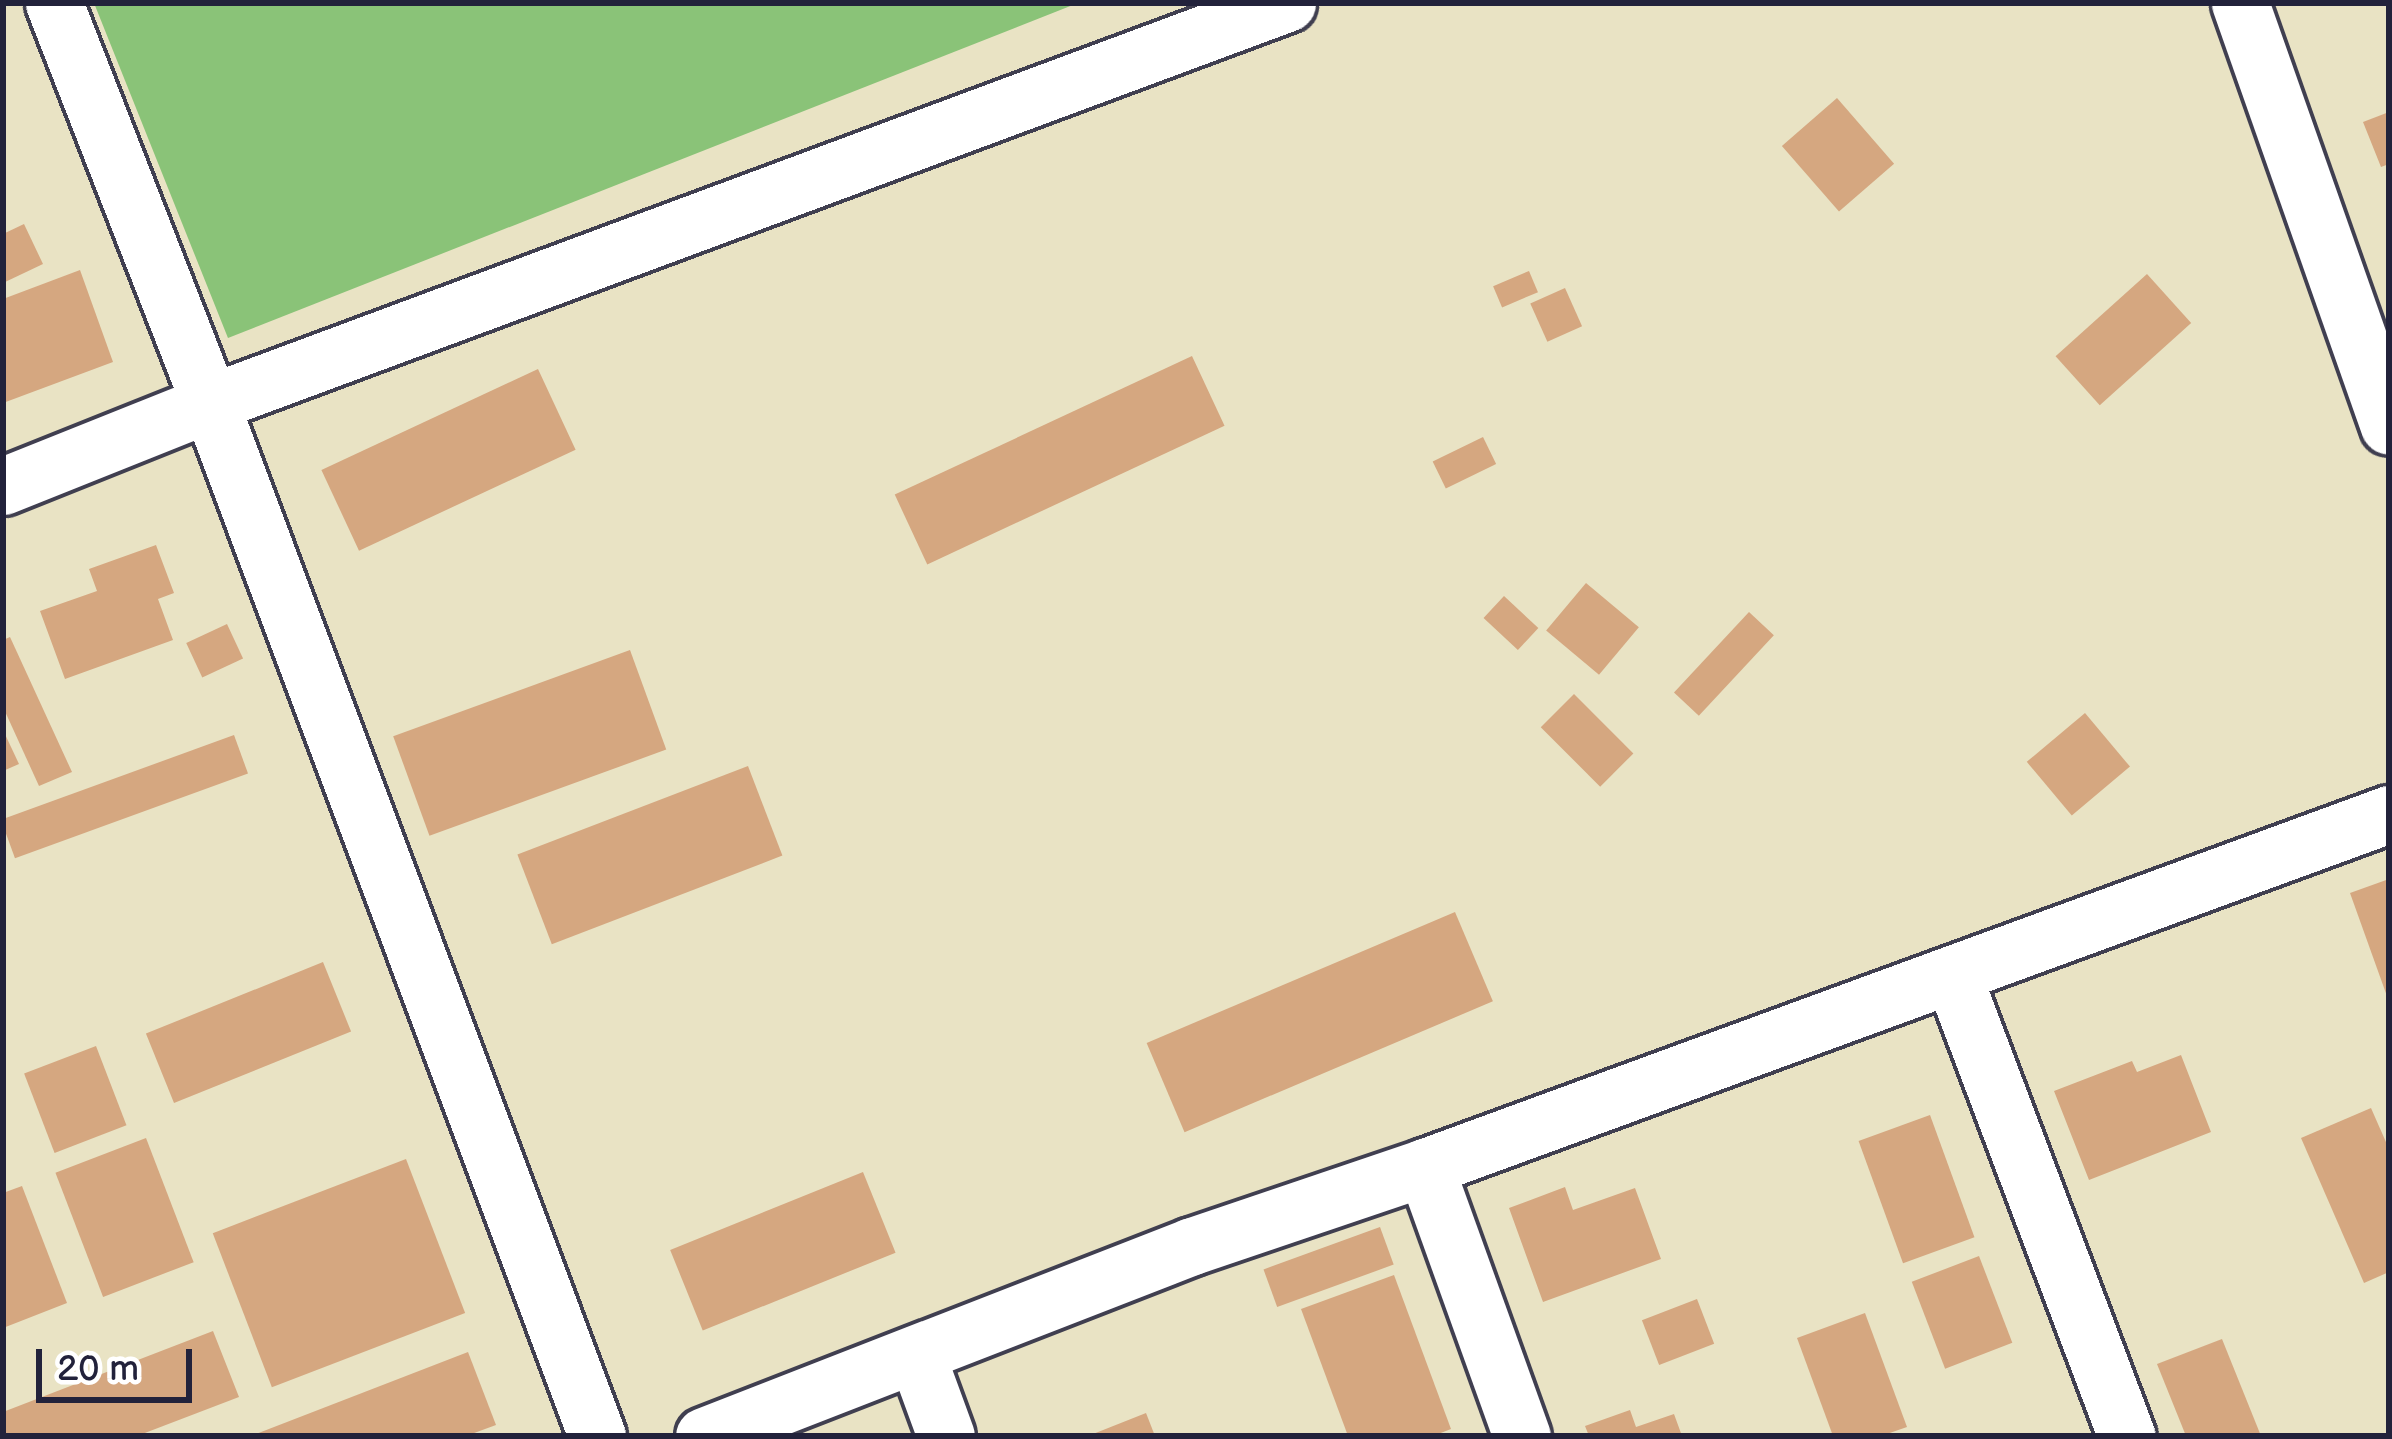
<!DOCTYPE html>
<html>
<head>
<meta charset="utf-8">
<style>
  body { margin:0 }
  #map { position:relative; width:2392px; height:1439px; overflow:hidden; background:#e9e3c4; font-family:"Balsamiq Sans",sans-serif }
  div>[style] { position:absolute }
  .green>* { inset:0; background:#8ac378 }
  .building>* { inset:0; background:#d5a780; transform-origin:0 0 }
  .roads { filter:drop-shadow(3px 0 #403f50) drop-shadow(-3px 0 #403f50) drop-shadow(0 3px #403f50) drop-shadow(0 -3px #403f50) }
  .minor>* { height:57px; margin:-28.5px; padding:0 28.5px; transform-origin:28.5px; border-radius:28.5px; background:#fff }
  span { translate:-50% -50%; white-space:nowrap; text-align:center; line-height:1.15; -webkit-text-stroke:9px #fff; paint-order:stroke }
  .frame { position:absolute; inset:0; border:6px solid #22223b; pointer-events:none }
  .scale { position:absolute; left:36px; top:1349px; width:156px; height:54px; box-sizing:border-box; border:6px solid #22223b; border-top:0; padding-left:15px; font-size:36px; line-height:42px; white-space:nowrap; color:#22223b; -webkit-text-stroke:9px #fff; paint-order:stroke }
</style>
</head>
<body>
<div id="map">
  <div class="green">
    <div style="clip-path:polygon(94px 3px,1078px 3px,228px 338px)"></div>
  </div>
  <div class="building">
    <div style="left:1837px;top:98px;width:87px;height:73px;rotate:49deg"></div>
    <div style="clip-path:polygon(2389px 112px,2389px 164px,2381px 167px,2363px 122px)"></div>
    <div style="clip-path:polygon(24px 224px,43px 264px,3px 283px,3px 234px)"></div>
    <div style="clip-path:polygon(80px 270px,113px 362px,3px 403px,3px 299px)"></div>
    <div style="left:1529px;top:271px;width:23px;height:39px;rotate:67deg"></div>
    <div style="left:2147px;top:274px;width:66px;height:123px;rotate:48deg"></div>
    <div style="left:1565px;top:288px;width:42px;height:38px;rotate:66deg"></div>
    <div style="left:1192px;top:356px;width:77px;height:328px;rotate:65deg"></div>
    <div style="left:538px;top:369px;width:89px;height:239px;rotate:65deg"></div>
    <div style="left:1483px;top:437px;width:30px;height:56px;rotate:64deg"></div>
    <div style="clip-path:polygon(156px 545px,174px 593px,158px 599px,173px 640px,65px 679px,40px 611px,97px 591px,89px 569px)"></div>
    <div style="left:1586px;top:583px;width:69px;height:62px;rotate:40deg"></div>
    <div style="left:1504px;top:596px;width:47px;height:30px;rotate:43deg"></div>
    <div style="left:1749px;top:612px;width:34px;height:110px;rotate:43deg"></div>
    <div style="left:227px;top:624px;width:38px;height:45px;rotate:65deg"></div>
    <div style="clip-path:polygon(10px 637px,72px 772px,39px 786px,3px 707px,3px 640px)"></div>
    <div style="left:630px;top:650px;width:106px;height:252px;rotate:70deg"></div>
    <div style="left:1574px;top:694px;width:84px;height:47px;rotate:45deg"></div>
    <div style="left:2085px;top:713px;width:70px;height:76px;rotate:50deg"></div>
    <div style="clip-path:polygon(3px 730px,19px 764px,3px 771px)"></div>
    <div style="left:234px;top:735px;width:41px;height:248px;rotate:70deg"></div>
    <div style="left:748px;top:766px;width:96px;height:247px;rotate:69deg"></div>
    <div style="clip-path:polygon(2389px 879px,2389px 998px,2388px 999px,2350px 893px)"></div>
    <div style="left:1455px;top:912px;width:97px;height:335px;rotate:67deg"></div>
    <div style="left:323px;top:962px;width:75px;height:191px;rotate:68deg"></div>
    <div style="left:96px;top:1046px;width:85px;height:77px;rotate:69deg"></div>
    <div style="clip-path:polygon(2181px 1055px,2211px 1132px,2089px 1180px,2054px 1091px,2132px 1061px,2137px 1072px)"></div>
    <div style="clip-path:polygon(2371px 1108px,2389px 1149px,2389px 1272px,2364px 1283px,2301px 1138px)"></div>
    <div style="left:1930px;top:1115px;width:130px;height:76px;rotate:70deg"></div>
    <div style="left:146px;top:1138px;width:133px;height:97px;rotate:69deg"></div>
    <div style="left:406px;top:1159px;width:165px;height:207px;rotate:69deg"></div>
    <div style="left:863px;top:1172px;width:87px;height:208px;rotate:68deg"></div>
    <div style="clip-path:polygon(22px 1186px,67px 1303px,3px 1328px,3px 1193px)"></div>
    <div style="clip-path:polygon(1565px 1187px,1573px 1210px,1635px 1188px,1661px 1259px,1543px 1302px,1509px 1208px)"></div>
    <div style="left:1380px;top:1227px;width:40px;height:124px;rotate:70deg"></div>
    <div style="left:1979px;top:1256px;width:93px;height:72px;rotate:69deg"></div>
    <div style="clip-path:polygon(1394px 1275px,1451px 1429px,1433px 1436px,1348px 1436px,1301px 1309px)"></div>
    <div style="left:1697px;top:1299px;width:48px;height:59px;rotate:69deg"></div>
    <div style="clip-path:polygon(1865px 1313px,1907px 1427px,1881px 1436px,1833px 1436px,1797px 1338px)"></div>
    <div style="clip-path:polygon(213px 1331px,239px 1397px,137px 1436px,3px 1436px,3px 1412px)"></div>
    <div style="clip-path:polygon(2222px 1339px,2261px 1436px,2186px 1436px,2157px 1364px)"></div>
    <div style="clip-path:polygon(468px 1352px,496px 1425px,466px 1436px,251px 1436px)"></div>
    <div style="clip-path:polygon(1630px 1410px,1636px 1427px,1674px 1414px,1682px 1436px,1589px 1436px,1585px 1426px)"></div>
    <div style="clip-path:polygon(1146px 1413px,1155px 1436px,1088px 1436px)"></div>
  </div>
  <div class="roads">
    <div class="minor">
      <div style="left:54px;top:3px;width:429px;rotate:68.7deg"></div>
      <div style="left:210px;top:403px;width:1103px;rotate:69.46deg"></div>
      <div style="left:2240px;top:3px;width:448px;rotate:70.6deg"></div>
      <div style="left:3px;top:486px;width:223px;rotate:-21.8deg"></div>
      <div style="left:210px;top:403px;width:1149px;rotate:-20.38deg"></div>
      <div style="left:1952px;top:974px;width:494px;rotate:69.3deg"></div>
      <div style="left:1425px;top:1167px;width:286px;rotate:70.2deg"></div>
      <div style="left:916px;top:1354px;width:87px;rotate:69.9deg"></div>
      <div style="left:704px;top:1436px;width:524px;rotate:-21.27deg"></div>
      <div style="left:1192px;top:1246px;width:246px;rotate:-18.7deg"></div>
      <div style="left:1425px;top:1167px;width:1027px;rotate:-20.11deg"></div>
    </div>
  </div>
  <div class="frame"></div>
  <div class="scale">20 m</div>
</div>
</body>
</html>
